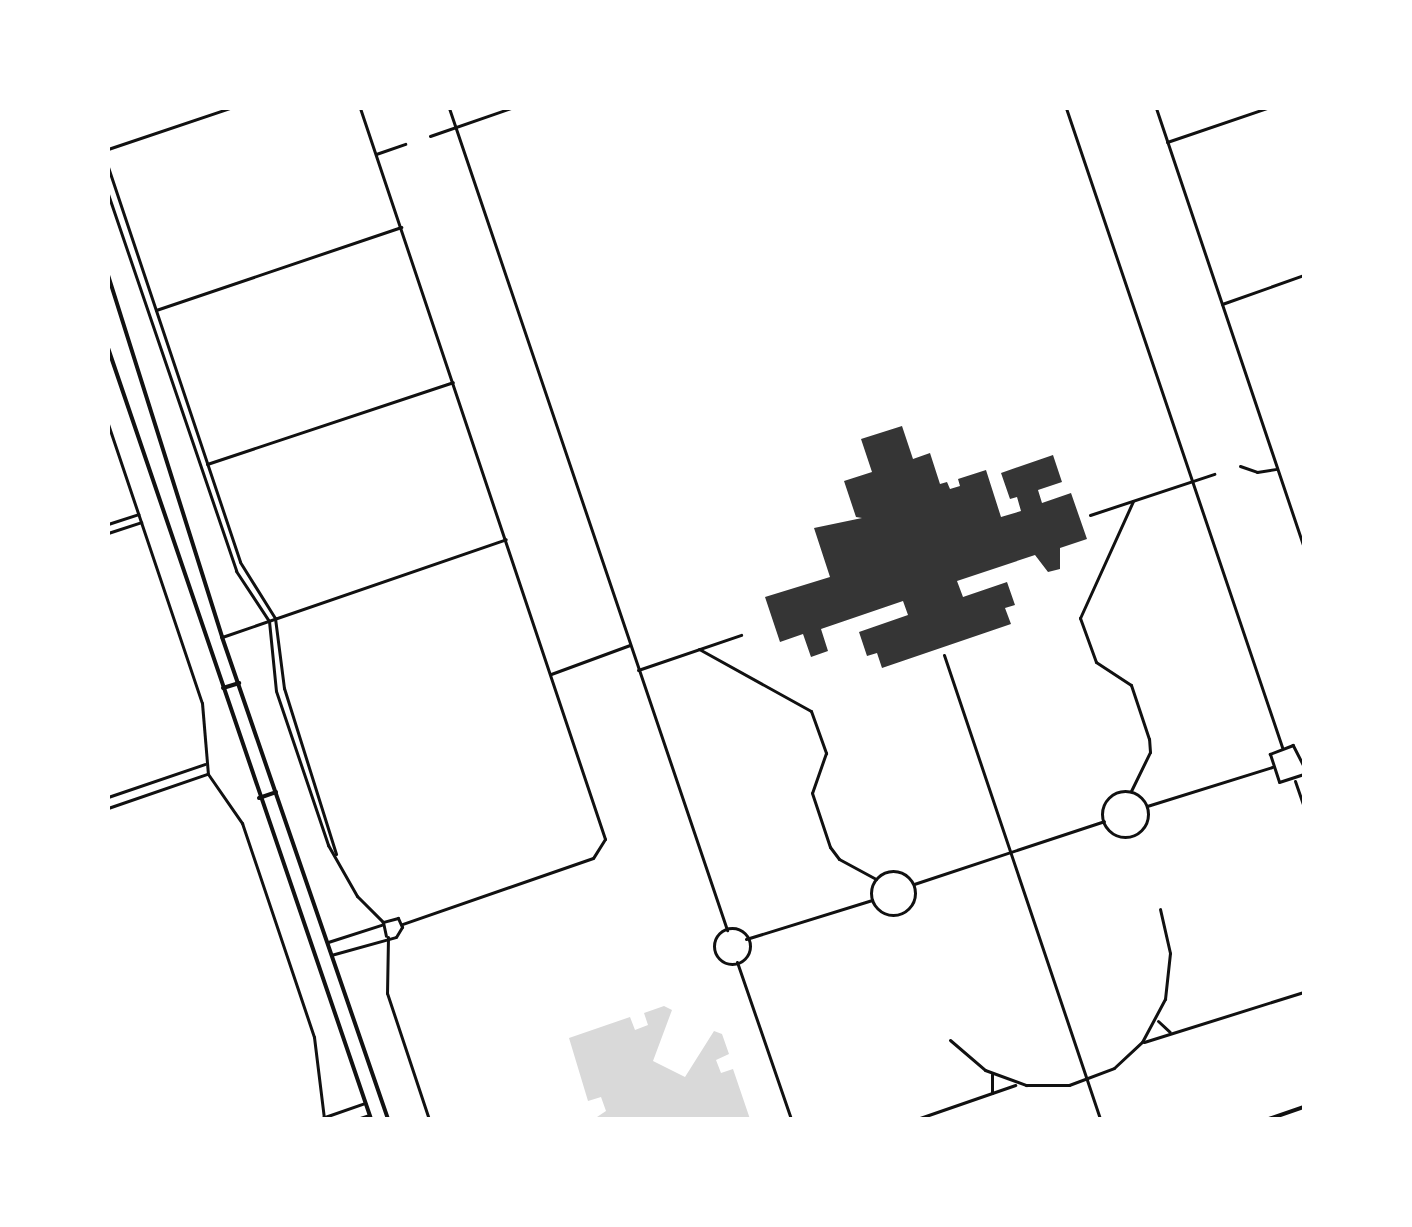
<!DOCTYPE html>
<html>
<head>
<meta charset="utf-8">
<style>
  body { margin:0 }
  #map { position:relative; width:1412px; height:1227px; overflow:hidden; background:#fff; font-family:Poppins,sans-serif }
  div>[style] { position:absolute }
  .water>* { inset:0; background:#d9d9d9 }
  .building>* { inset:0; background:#353535 }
  .minor>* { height:3px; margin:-1.5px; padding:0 1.5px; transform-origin:1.5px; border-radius:1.5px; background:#111 }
  .minor>.ring { margin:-1.5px; padding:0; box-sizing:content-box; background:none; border:3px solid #111; border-radius:50% }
  .tertiary>* { height:4px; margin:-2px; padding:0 2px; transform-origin:2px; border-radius:2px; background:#111 }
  span { translate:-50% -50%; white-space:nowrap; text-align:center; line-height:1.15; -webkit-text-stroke:6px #fff; paint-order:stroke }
  .frame { position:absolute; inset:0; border:110px solid #fff; pointer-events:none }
</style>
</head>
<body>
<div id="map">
  <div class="water">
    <div style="clip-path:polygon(664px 1006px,672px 1010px,653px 1061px,685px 1077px,714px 1031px,722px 1034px,729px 1054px,716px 1060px,721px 1073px,733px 1069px,750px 1119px,594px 1119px,606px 1111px,601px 1097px,588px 1101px,569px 1038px,630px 1017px,635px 1030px,648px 1025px,644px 1013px)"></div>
  </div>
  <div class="building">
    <div style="clip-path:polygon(902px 426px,913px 459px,930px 453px,940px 484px,947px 482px,950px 489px,960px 486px,958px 479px,986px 470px,1001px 517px,1021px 511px,1017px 497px,1010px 499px,1001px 473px,1053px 455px,1062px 482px,1038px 490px,1042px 503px,1071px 493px,1087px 539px,1060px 548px,1060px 569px,1048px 572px,1035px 555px,957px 581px,963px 597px,1007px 582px,1015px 605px,1005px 608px,1011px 624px,882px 668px,877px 653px,867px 656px,859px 632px,908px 615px,903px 601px,821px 629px,828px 651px,811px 657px,803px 634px,780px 642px,765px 597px,830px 577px,814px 528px,862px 518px,856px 517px,844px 481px,872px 472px,861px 439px)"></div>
  </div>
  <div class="minor">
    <div style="left:360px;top:108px;width:771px;rotate:71.47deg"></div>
    <div style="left:605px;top:839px;width:22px;rotate:122deg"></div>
    <div style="left:593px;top:858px;width:202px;rotate:160.9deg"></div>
    <div style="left:449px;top:108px;width:868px;rotate:71.31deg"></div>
    <div style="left:1066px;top:108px;width:675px;rotate:71.32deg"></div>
    <div style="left:1156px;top:108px;width:465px;rotate:71.4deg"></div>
    <div style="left:430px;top:136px;width:86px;rotate:-19.1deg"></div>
    <div style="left:1167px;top:142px;width:106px;rotate:-18.8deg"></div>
    <div style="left:108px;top:149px;width:129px;rotate:-18.6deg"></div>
    <div style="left:376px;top:154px;width:31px;rotate:-19deg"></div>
    <div style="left:108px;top:167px;width:416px;rotate:71.5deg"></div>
    <div style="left:240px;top:562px;width:66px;rotate:58deg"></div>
    <div style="left:275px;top:618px;width:71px;rotate:82.7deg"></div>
    <div style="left:284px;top:688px;width:174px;rotate:72.6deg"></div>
    <div style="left:108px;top:194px;width:398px;rotate:71.2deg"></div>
    <div style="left:236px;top:571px;width:60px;rotate:56.6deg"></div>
    <div style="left:269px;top:621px;width:70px;rotate:84.3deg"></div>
    <div style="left:276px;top:691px;width:163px;rotate:71.3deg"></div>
    <div style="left:328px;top:845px;width:59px;rotate:60.4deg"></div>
    <div style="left:357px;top:896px;width:37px;rotate:45deg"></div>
    <div style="left:1222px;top:304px;width:87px;rotate:-19.5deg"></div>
    <div style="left:156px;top:310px;width:259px;rotate:-18.7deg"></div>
    <div style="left:108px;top:424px;width:294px;rotate:71.4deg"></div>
    <div style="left:202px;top:703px;width:71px;rotate:85.2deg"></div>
    <div style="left:208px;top:774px;width:60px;rotate:55.2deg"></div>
    <div style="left:242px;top:823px;width:226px;rotate:71.4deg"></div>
    <div style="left:314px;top:1037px;width:83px;rotate:83deg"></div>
    <div style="left:207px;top:464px;width:259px;rotate:-18.4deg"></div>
    <div style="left:1240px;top:466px;width:18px;rotate:19deg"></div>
    <div style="left:1257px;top:472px;width:20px;rotate:-9deg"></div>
    <div style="left:1090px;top:515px;width:131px;rotate:-18.3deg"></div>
    <div style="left:108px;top:524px;width:32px;rotate:-18deg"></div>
    <div style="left:108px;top:533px;width:35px;rotate:-18deg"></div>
    <div style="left:222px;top:637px;width:300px;rotate:-19deg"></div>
    <div style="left:699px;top:649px;width:128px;rotate:29deg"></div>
    <div style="left:811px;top:711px;width:45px;rotate:70.3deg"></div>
    <div style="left:826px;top:753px;width:42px;rotate:109.3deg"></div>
    <div style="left:812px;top:793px;width:57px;rotate:71.6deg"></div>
    <div style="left:830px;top:847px;width:15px;rotate:53deg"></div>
    <div style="left:839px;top:859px;width:42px;rotate:28.4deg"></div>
    <div style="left:944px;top:655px;width:490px;rotate:71.4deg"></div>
    <div style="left:638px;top:670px;width:109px;rotate:-18.8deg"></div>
    <div style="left:551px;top:674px;width:84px;rotate:-20.2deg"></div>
    <div style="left:1304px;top:767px;width:25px;rotate:-117deg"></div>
    <div style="left:1293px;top:745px;width:25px;rotate:159deg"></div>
    <div style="left:1270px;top:754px;width:29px;rotate:72deg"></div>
    <div style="left:1279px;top:782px;width:26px;rotate:-18deg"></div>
    <div style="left:1295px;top:781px;width:28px;rotate:71deg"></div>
    <div style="left:1131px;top:791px;width:43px;rotate:-64deg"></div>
    <div style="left:1150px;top:752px;width:13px;rotate:-94deg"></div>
    <div style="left:1149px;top:739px;width:57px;rotate:-108.4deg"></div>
    <div style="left:1131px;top:685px;width:42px;rotate:-146.7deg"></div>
    <div style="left:1096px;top:662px;width:47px;rotate:-110deg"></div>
    <div style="left:1080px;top:618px;width:128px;rotate:-65.6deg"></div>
    <div class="ring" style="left:1102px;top:791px;width:43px;height:43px"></div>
    <div style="left:108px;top:797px;width:102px;rotate:-18.8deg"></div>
    <div style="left:1147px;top:806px;width:131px;rotate:-17.3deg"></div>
    <div style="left:108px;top:808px;width:105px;rotate:-19deg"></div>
    <div class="ring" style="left:871px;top:871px;width:41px;height:41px"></div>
    <div style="left:914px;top:884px;width:200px;rotate:-18.3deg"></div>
    <div class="ring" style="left:714px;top:928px;width:33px;height:33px"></div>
    <div style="left:388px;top:937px;width:56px;rotate:91deg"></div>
    <div style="left:387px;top:993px;width:133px;rotate:71.6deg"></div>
    <div style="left:746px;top:939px;width:132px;rotate:-17.2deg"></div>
    <div style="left:328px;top:942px;width:56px;rotate:-17.8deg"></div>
    <div style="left:331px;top:955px;width:67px;rotate:-15.5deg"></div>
    <div style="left:396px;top:937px;width:12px;rotate:-59deg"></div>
    <div style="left:402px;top:927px;width:10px;rotate:-114deg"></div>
    <div style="left:398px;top:918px;width:16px;rotate:165deg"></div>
    <div style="left:383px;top:922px;width:14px;rotate:78deg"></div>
    <div style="left:737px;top:962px;width:166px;rotate:71deg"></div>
    <div style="left:1158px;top:1021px;width:16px;rotate:43deg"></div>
    <div style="left:950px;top:1040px;width:46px;rotate:40.6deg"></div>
    <div style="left:985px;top:1070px;width:44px;rotate:20.1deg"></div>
    <div style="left:1026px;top:1085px;width:43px"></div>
    <div style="left:1069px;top:1085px;width:48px;rotate:-20.7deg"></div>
    <div style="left:1114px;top:1068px;width:38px;rotate:-43deg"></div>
    <div style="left:1142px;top:1042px;width:49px;rotate:-61.9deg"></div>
    <div style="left:1165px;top:999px;width:46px;rotate:-83.8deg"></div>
    <div style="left:1170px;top:953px;width:45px;rotate:-102.8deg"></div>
    <div style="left:1144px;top:1042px;width:168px;rotate:-17.4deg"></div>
    <div style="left:992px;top:1074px;width:19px;rotate:90deg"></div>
    <div style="left:319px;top:1119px;width:49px;rotate:-19.2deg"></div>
    <div style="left:357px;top:1119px;width:13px;rotate:-18deg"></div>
    <div style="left:917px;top:1119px;width:104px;rotate:-19.1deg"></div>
  </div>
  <div class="tertiary">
    <div style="left:108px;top:275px;width:380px;rotate:72.5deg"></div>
    <div style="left:222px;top:637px;width:510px;rotate:71deg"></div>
    <div style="left:108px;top:348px;width:815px;rotate:71.16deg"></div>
    <div style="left:223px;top:688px;width:17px;rotate:-17deg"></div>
    <div style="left:259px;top:798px;width:18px;rotate:-19deg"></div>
    <div style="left:1269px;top:1119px;width:37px;rotate:-19deg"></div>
  </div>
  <div class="frame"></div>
</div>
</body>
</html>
